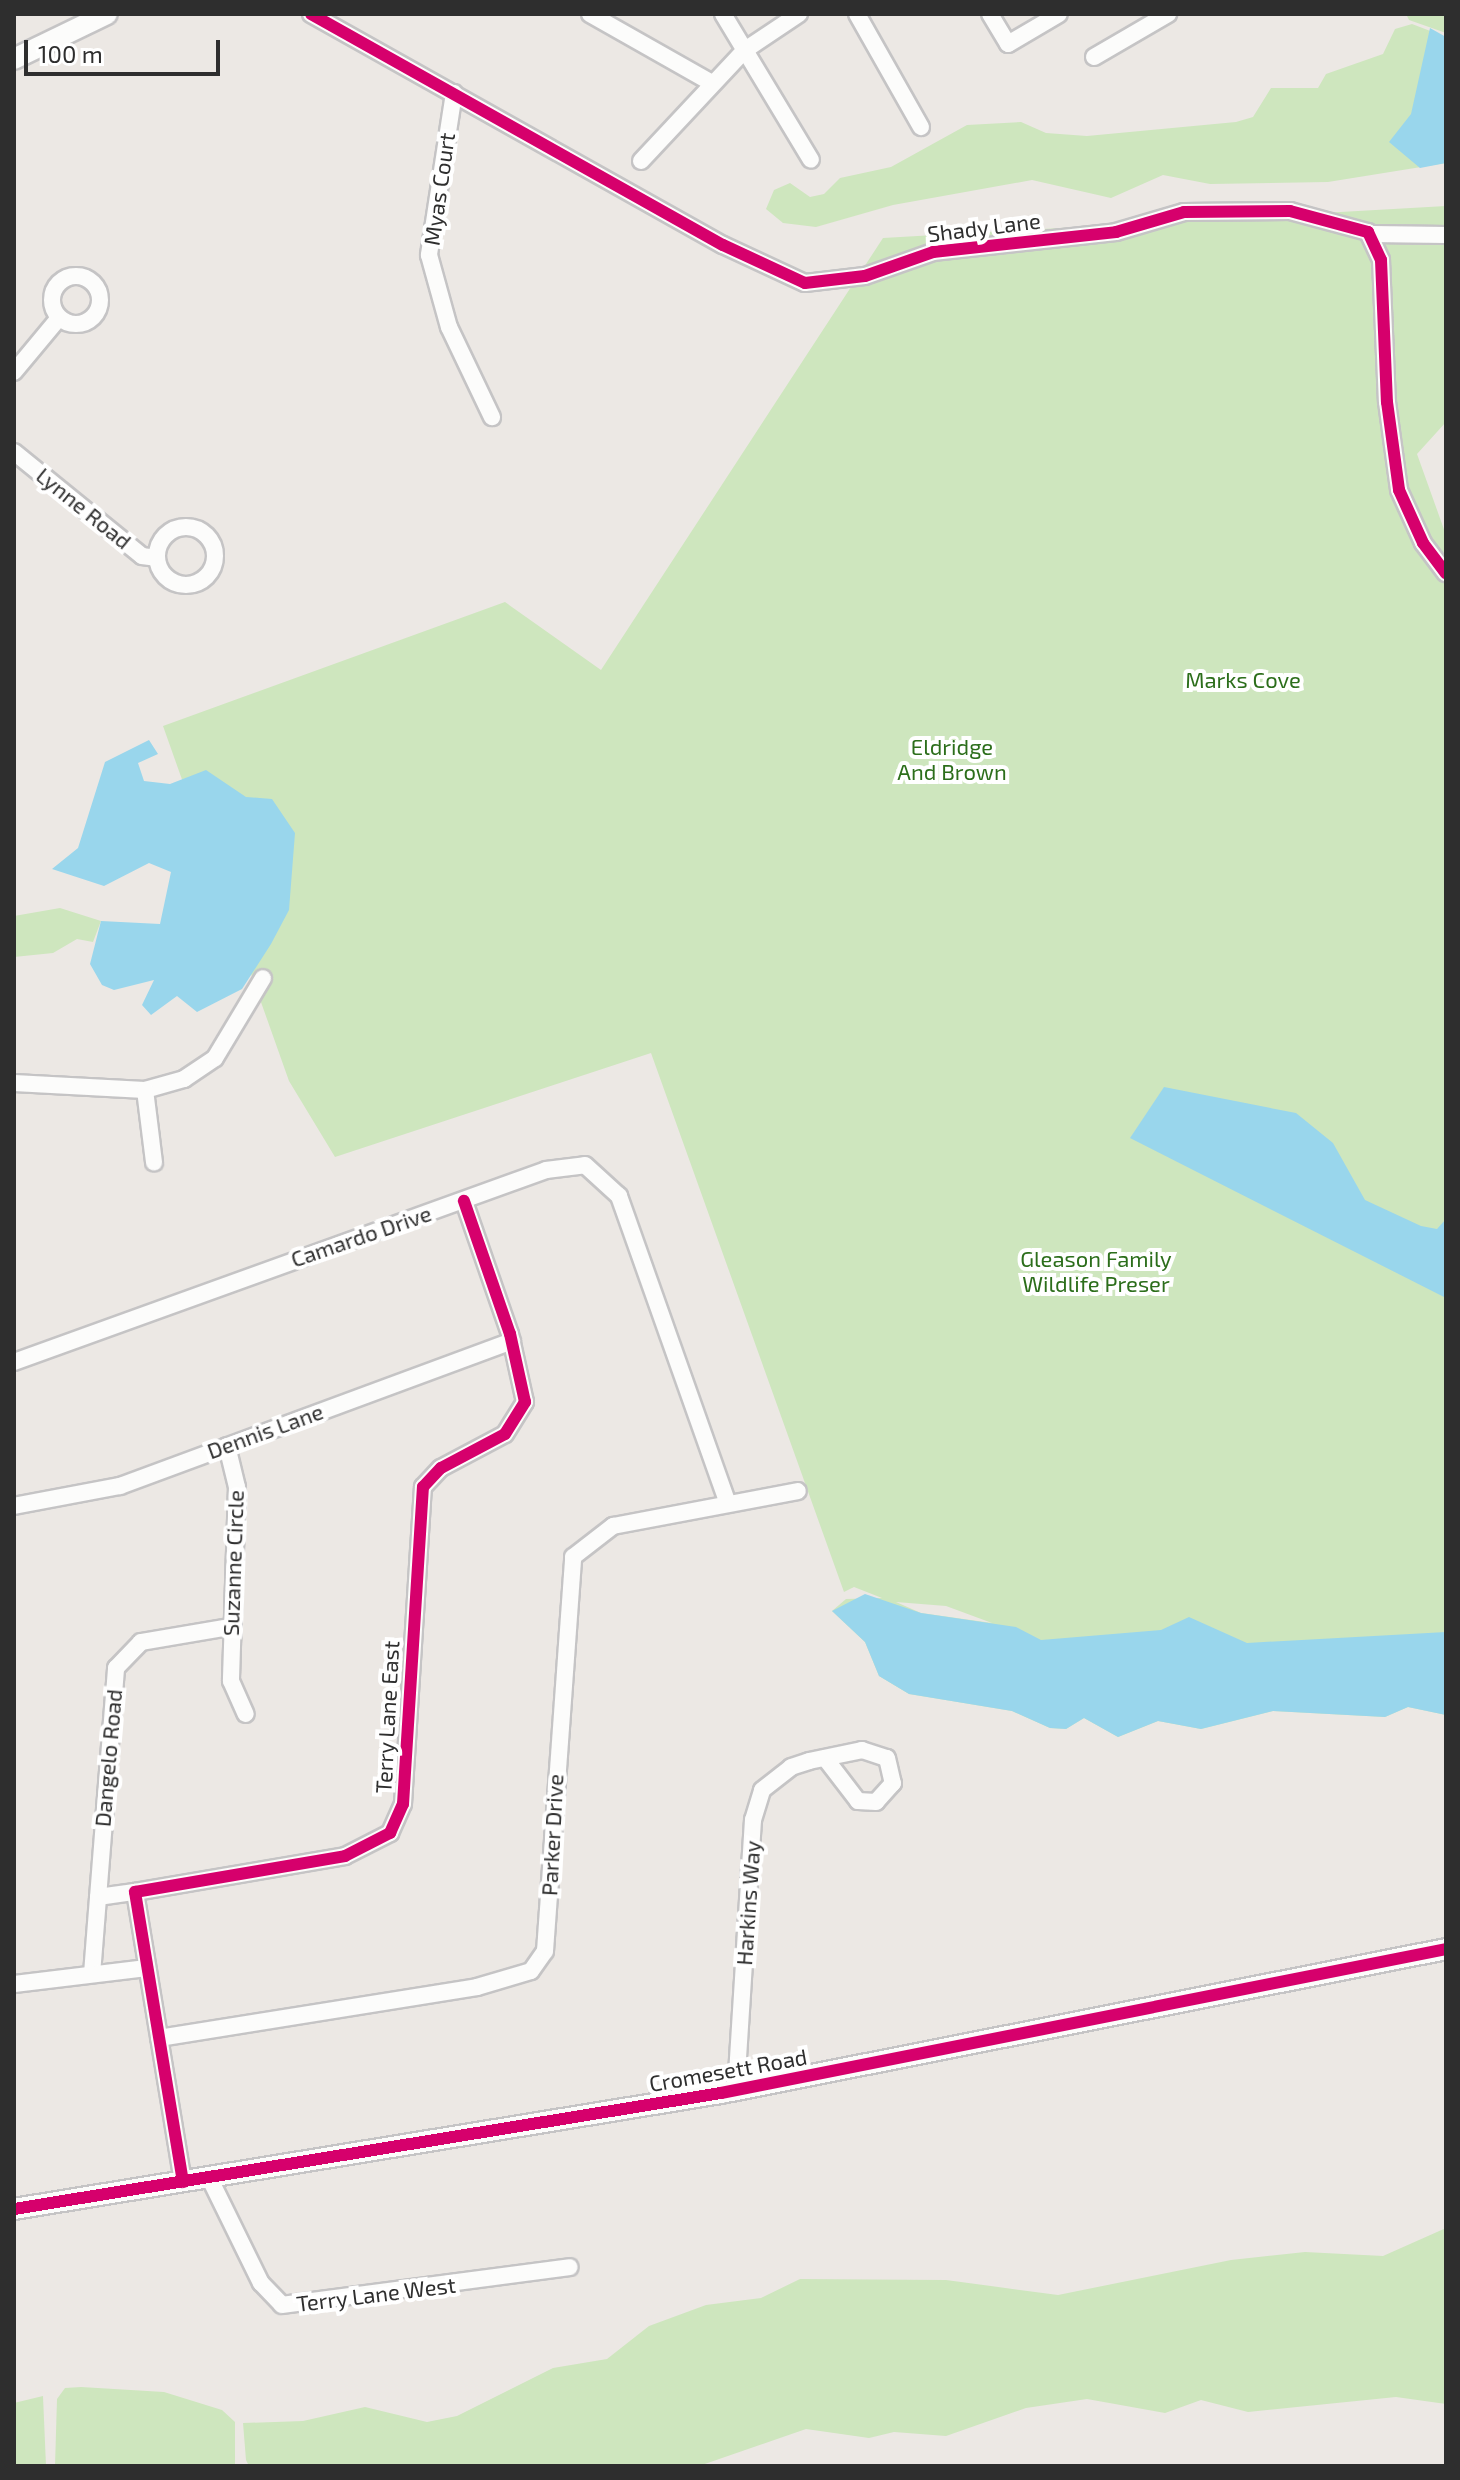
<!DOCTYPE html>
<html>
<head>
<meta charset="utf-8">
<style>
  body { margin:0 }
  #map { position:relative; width:1460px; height:2480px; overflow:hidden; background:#ece8e4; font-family:"Exo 2",sans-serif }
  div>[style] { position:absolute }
  .green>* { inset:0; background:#cee6be }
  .water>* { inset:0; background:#99d6ec }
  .roads { filter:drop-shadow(2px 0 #c5c4c5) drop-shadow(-2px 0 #c5c4c5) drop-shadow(0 2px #c5c4c5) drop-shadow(0 -2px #c5c4c5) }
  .minor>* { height:16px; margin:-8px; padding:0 8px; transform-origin:8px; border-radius:8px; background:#fcfcfb }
  .minor>.ring { margin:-8px; padding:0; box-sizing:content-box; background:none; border:16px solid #fcfcfb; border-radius:50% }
  .tertiary>* { height:20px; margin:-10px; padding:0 10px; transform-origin:10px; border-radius:10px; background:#fcfcfb }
  .cycleway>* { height:12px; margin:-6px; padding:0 6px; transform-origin:6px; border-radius:6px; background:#d6006c }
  span { translate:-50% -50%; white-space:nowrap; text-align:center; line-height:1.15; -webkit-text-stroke:8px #fff; paint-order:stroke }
  .street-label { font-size:22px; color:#2e2e2e }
  .park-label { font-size:22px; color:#2c6e1b }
  .frame { position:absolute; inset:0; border:16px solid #2e2e2e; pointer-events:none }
  .scale { position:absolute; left:24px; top:40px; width:196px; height:36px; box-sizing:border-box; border:4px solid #2e2e2e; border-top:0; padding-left:10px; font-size:24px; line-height:28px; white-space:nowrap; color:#2e2e2e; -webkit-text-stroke:6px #fff; paint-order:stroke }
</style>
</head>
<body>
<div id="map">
  <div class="green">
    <div style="clip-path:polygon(1406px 14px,1446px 14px,1446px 33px,1409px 20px)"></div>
    <div style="clip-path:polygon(1412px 24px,1446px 37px,1446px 163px,1328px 182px,1210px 184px,1163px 175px,1111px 198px,1032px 180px,893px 205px,816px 227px,783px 223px,766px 209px,774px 190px,790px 183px,810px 197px,824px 194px,840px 178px,891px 167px,967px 125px,1021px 122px,1046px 133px,1087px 136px,1236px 122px,1253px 117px,1271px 88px,1318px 88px,1326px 74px,1383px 54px,1395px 29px)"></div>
    <div style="clip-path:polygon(evenodd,1446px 206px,1446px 422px,1417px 454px,1446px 535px,1446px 1715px,1408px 1707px,1385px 1717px,1273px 1711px,1201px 1729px,1158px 1721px,1118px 1737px,1084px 1718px,1066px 1729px,1050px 1728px,1012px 1711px,909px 1694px,879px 1676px,865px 1642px,832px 1611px,846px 1599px,882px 1598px,854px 1587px,844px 1592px,651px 1053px,335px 1157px,289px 1081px,163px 726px,505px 602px,601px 670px,883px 238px,1446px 206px,896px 1602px,946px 1606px,992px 1623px,921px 1613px,896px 1602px)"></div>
    <div style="clip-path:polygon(60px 908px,101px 921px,93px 942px,77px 939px,53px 953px,14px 957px,14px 916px)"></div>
    <div style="clip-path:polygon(1446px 2228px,1446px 2404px,1396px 2397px,1248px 2412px,1201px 2400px,1165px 2413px,1087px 2399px,1026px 2408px,946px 2436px,894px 2432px,869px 2438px,806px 2429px,699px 2466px,249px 2466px,246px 2460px,243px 2423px,303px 2421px,365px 2407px,427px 2422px,457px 2416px,553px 2368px,607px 2359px,649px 2326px,706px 2305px,761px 2298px,800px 2279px,946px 2280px,1058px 2295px,1231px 2260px,1305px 2252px,1383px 2256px)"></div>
    <div style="clip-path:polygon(81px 2387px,164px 2392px,222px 2410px,235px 2422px,235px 2466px,55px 2466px,57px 2399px,65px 2388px)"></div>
    <div style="clip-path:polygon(43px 2396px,46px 2466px,14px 2466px,14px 2403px)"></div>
  </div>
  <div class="water">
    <div style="clip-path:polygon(1430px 28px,1446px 37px,1446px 163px,1420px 168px,1389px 142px,1411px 114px)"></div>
    <div style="clip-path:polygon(149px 740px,158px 754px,138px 763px,144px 781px,170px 784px,206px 770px,246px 797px,272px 799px,295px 833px,289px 910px,271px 944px,242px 989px,197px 1012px,177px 996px,151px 1015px,142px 1005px,154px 980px,114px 990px,102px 985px,90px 964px,101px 921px,160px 924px,171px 872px,149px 863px,104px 886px,52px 869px,78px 848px,105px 762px)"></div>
    <div style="clip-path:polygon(1164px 1087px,1296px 1113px,1333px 1143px,1365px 1200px,1421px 1226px,1437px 1229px,1446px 1219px,1446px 1298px,1130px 1138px)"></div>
    <div style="clip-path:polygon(865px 1594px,921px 1613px,1016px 1627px,1041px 1640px,1161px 1630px,1189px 1617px,1247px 1643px,1446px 1632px,1446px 1715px,1408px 1707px,1385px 1717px,1273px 1711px,1201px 1729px,1158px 1721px,1118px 1737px,1084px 1718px,1066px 1729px,1050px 1728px,1012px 1711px,909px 1694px,879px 1676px,865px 1642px,832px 1611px)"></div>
  </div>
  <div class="roads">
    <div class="minor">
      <div style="left:311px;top:14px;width:472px;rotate:29.3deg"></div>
      <div style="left:723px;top:245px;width:90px;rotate:24.9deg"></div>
      <div style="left:805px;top:283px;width:60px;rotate:-6.7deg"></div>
      <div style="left:865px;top:276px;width:72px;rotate:-19.4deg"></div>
      <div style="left:933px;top:252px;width:184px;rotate:-6.2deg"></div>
      <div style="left:1116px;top:232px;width:71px;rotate:-16.4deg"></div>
      <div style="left:1184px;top:212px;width:106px;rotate:-0.5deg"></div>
      <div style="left:1290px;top:211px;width:81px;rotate:15.1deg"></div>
      <div style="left:1368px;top:232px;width:31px;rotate:65deg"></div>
      <div style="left:1381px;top:260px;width:142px;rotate:87.6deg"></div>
      <div style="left:1387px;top:402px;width:89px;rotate:82.2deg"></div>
      <div style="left:1399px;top:490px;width:58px;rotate:65.6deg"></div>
      <div style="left:1423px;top:543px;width:38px;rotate:53deg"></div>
      <div style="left:590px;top:14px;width:140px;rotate:29.5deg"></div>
      <div style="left:723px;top:14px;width:170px;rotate:58.9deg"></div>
      <div style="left:857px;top:14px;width:130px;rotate:60.5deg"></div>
      <div style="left:990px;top:14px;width:35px;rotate:59deg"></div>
      <div style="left:1008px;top:44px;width:59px;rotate:-30.5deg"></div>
      <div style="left:1094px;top:57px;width:86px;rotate:-30.2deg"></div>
      <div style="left:454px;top:93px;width:164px;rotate:98.8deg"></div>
      <div style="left:429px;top:255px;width:75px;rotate:74.5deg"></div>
      <div style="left:449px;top:327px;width:100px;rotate:64.5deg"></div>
      <div style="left:641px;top:161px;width:152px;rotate:-46.9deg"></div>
      <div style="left:745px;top:50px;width:65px;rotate:-33.7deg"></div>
      <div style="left:1372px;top:234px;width:74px;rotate:0.8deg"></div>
      <div class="ring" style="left:52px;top:276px;width:32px;height:32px"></div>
      <div style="left:14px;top:372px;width:70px;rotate:-50.2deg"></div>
      <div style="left:14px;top:452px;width:165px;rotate:39.1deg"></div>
      <div style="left:142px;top:556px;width:14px;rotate:8deg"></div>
      <div class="ring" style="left:157px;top:527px;width:42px;height:42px"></div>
      <div style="left:14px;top:1083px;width:131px;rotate:3.1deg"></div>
      <div style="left:145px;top:1090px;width:41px;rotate:-15.8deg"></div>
      <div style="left:184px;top:1079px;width:37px;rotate:-34deg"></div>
      <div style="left:215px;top:1058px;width:93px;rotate:-59deg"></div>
      <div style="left:145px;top:1090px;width:73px;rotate:82.9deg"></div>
      <div style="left:14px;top:1362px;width:566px;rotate:-19.84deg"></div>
      <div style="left:546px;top:1170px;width:39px;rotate:-7deg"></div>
      <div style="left:585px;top:1165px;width:46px;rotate:42.4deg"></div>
      <div style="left:619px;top:1196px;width:326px;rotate:70.5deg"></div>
      <div style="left:227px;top:1446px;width:42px;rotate:76.3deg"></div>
      <div style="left:237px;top:1487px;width:194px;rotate:91.8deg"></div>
      <div style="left:231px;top:1681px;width:36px;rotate:66deg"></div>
      <div style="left:14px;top:1506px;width:108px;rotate:-10.7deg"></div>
      <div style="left:120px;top:1486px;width:418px;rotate:-20.3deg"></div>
      <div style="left:98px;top:1897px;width:37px;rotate:-8deg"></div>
      <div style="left:92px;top:1974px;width:307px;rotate:-85.5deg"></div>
      <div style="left:116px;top:1668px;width:36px;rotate:-46deg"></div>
      <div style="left:141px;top:1642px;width:90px;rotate:-9.6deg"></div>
      <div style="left:14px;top:1984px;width:134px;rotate:-6.9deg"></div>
      <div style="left:159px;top:2038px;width:322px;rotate:-9.1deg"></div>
      <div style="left:477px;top:1987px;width:56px;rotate:-16.5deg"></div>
      <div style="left:531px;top:1971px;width:24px;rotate:-55deg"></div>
      <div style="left:545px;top:1951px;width:395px;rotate:-85.9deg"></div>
      <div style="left:573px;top:1557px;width:51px;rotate:-37.8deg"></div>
      <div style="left:613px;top:1526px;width:188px;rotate:-10.7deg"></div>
      <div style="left:736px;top:2090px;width:271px;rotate:-86.4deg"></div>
      <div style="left:753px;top:1820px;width:31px;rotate:-73deg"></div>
      <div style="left:762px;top:1790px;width:37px;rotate:-38deg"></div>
      <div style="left:791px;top:1767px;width:19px;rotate:-18deg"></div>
      <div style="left:809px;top:1761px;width:54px;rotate:-11.7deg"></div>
      <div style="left:862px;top:1750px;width:26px;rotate:18deg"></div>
      <div style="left:887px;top:1758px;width:26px;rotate:77deg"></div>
      <div style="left:893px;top:1783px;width:25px;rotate:132deg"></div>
      <div style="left:876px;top:1802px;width:18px;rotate:-177deg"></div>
      <div style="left:858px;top:1801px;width:54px;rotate:-127.5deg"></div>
      <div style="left:209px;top:2177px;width:118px;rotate:63.9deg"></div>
      <div style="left:261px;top:2283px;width:30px;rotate:46deg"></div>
      <div style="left:282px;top:2305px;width:290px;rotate:-7.5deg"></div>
      <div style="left:183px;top:2182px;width:294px;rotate:-99.4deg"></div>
      <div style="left:135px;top:1892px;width:213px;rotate:-9.7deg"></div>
      <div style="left:345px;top:1856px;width:51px;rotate:-27.1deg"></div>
      <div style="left:390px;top:1833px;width:32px;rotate:-66deg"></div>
      <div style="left:403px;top:1804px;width:318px;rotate:-86.4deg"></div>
      <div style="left:423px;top:1487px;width:26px;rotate:-47deg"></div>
      <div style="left:441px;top:1468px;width:72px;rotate:-28deg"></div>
      <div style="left:505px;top:1434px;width:38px;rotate:-58deg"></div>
      <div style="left:525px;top:1402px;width:70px;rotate:-102.4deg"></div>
      <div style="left:510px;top:1334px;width:141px;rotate:-109.1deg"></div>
    </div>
    <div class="tertiary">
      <div style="left:14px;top:59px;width:103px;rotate:-25.8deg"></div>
      <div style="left:14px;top:2209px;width:716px;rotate:-9.32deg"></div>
      <div style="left:721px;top:2093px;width:739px;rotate:-11.23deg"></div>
    </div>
  </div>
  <div class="cycleway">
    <div style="left:311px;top:14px;width:472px;rotate:29.3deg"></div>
    <div style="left:723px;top:245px;width:90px;rotate:24.9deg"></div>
    <div style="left:805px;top:283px;width:60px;rotate:-6.7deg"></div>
    <div style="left:865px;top:276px;width:72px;rotate:-19.4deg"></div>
    <div style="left:933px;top:252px;width:184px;rotate:-6.2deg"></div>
    <div style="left:1116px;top:232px;width:71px;rotate:-16.4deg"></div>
    <div style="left:1184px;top:212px;width:106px;rotate:-0.5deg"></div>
    <div style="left:1290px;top:211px;width:81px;rotate:15.1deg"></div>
    <div style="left:1368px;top:232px;width:31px;rotate:65deg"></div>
    <div style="left:1381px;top:260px;width:142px;rotate:87.6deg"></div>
    <div style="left:1387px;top:402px;width:89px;rotate:82.2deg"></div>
    <div style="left:1399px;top:490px;width:58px;rotate:65.6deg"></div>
    <div style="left:1423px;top:543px;width:38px;rotate:53deg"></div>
    <div style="left:183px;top:2182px;width:294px;rotate:-99.4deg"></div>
    <div style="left:135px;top:1892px;width:213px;rotate:-9.7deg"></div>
    <div style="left:345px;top:1856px;width:51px;rotate:-27.1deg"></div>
    <div style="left:390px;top:1833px;width:32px;rotate:-66deg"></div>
    <div style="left:403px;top:1804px;width:318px;rotate:-86.4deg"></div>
    <div style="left:423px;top:1487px;width:26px;rotate:-47deg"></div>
    <div style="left:441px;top:1468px;width:72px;rotate:-28deg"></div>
    <div style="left:505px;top:1434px;width:38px;rotate:-58deg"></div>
    <div style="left:525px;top:1402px;width:70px;rotate:-102.4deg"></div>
    <div style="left:510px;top:1334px;width:141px;rotate:-109.1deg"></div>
    <div style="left:14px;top:2209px;width:716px;rotate:-9.32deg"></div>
    <div style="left:721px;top:2093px;width:739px;rotate:-11.23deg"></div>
  </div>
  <div class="street-label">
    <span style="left:439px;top:189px;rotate:-82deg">Myas Court</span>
    <span style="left:984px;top:227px;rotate:-7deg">Shady Lane</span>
    <span style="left:84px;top:508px;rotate:39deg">Lynne Road</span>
    <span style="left:361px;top:1236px;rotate:-19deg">Camardo Drive</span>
    <span style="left:265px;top:1431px;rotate:-20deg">Dennis Lane</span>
    <span style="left:233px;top:1563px;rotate:-88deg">Suzanne Circle</span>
    <span style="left:387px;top:1717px;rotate:-87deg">Terry Lane East</span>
    <span style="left:108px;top:1758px;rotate:-85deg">Dangelo Road</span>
    <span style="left:552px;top:1835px;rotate:-87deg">Parker Drive</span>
    <span style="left:748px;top:1903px;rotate:-86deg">Harkins Way</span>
    <span style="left:728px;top:2070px;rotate:-10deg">Cromesett Road</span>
    <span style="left:376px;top:2294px;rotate:-7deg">Terry Lane West</span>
  </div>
  <div class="park-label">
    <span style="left:1243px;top:680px">Marks Cove</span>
    <span style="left:952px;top:759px">Eldridge<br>And Brown</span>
    <span style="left:1096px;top:1271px">Gleason Family<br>Wildlife Preser</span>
  </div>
  <div class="frame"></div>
  <div class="scale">100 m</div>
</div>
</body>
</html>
